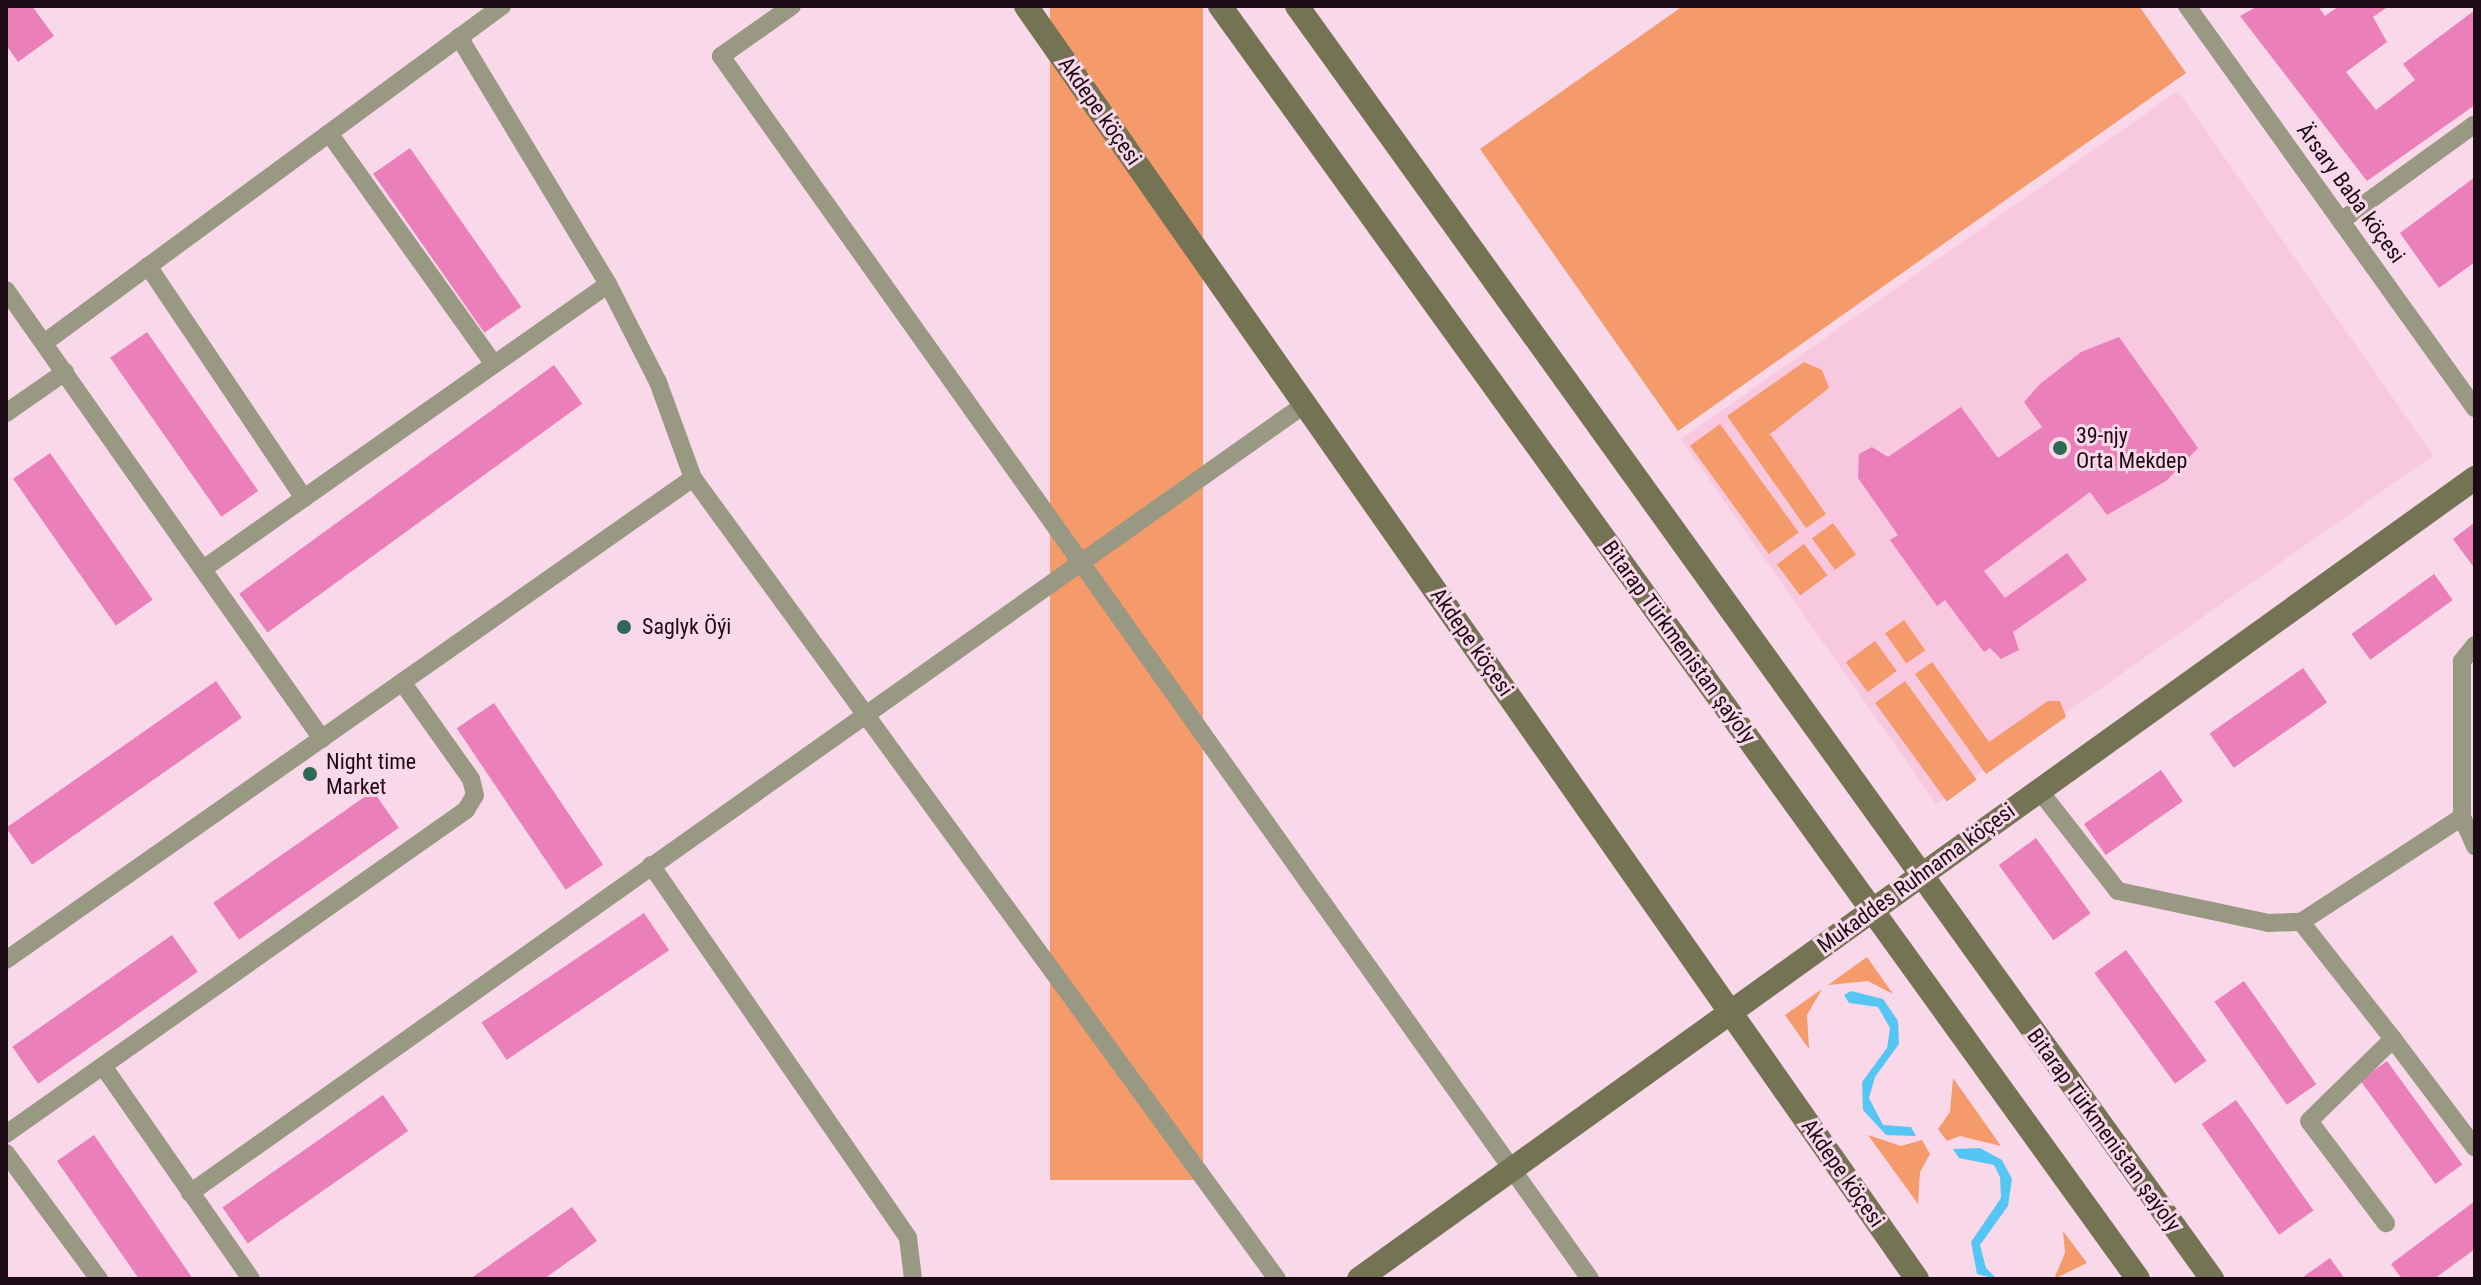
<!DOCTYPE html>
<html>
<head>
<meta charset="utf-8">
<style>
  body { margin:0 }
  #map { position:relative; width:2481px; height:1285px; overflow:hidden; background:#f9d9e9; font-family:"Roboto Condensed",sans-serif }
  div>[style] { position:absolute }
  .built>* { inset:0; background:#f8c8df; transform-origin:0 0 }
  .green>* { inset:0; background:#f59a6a; transform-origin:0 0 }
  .water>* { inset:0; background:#55c6f3 }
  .building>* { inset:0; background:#eb7fba; transform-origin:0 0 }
  .street>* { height:18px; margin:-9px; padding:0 9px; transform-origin:9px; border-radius:9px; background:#989883 }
  .secondary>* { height:24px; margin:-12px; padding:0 12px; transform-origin:12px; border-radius:12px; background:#747455 }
  .dots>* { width:22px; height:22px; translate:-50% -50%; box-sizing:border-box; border:4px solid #f9d9e9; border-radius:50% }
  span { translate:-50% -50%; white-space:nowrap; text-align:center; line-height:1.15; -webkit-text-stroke:6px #f9d9e9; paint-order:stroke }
  .street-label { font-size:22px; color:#1c0b14 }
  .poi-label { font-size:22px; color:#1c0b14 }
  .left { translate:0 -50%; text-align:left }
  .frame { position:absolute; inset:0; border:8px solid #1c0b14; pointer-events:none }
</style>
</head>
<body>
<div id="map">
  <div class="built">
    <div style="left:2178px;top:91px;width:445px;height:607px;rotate:55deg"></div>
  </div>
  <div class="green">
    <div style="left:1050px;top:6px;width:153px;height:1174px"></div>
    <div style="clip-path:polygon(1683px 6px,2139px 6px,2186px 73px,1678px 431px,1480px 149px)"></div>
    <div style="clip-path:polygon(1804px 362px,1822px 370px,1829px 388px,1770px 434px,1826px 514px,1806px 528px,1727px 416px)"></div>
    <div style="left:1720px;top:424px;width:134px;height:37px;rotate:54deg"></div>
    <div style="left:1833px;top:523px;width:39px;height:26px;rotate:54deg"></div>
    <div style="left:1804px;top:544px;width:39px;height:34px;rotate:53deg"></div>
    <div style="left:1904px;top:620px;width:37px;height:23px;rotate:55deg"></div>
    <div style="left:1875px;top:641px;width:37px;height:36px;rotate:54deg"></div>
    <div style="clip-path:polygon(1932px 662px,1989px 742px,2048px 701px,2060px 701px,2066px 717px,1986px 774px,1915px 674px)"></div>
    <div style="left:1905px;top:681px;width:122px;height:37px;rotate:54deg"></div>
    <div style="clip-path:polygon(1867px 957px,1893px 994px,1868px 981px,1828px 985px)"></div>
    <div style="clip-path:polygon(1822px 989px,1807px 1015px,1809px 1049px,1785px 1015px)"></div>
    <div style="clip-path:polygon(1953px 1078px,2001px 1146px,1960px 1136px,1947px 1141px,1938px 1129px,1950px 1112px)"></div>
    <div style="clip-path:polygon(1868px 1135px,1901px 1146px,1922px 1140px,1930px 1154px,1920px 1172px,1918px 1204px)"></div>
    <div style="clip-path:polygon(2063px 1231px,2087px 1263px,2054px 1279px,2065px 1253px)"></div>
  </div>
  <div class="water">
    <div style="clip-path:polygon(1851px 991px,1883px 999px,1898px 1021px,1899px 1044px,1875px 1077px,1869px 1098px,1883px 1125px,1911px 1127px,1916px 1136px,1886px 1135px,1863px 1110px,1862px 1082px,1887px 1048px,1890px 1028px,1878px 1007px,1849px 1003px,1844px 995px)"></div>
    <div style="clip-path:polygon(1980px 1148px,2002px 1160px,2012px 1179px,2008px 1206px,1980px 1245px,1986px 1268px,1997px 1279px,1977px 1274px,1971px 1242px,2001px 1198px,2000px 1177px,1994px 1165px,1959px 1158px,1953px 1149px)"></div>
  </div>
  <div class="building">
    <div style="clip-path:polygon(6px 6px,32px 6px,54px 36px,18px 62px,6px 45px)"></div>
    <div style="clip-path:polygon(2258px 6px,2318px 6px,2325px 16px,2339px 6px,2389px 6px,2373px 17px,2387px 42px,2346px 72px,2376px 110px,2415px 80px,2403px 64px,2475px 10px,2475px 105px,2367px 181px,2240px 16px)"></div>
    <div style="left:410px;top:148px;width:194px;height:45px;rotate:55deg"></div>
    <div style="clip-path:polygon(2475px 177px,2475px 262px,2439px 288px,2400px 233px)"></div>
    <div style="left:147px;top:332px;width:194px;height:45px;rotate:55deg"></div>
    <div style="clip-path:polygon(2119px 337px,2198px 448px,2166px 481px,2107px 515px,2090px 492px,1984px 571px,2005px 598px,2067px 553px,2087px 580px,2013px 632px,2019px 650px,2001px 659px,1990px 648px,1984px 652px,1945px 600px,1937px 606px,1890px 540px,1898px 535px,1858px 478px,1859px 454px,1872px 447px,1888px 457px,1961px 407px,1998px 458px,2042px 427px,2024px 402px,2040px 384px,2081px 352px)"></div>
    <div style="left:554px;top:365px;width:48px;height:389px;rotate:54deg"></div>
    <div style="left:50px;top:453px;width:179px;height:45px;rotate:55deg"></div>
    <div style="clip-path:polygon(2475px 522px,2475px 569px,2453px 539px)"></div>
    <div style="left:2434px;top:574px;width:32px;height:102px;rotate:54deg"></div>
    <div style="left:2303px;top:668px;width:42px;height:114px;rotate:55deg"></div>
    <div style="left:216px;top:681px;width:45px;height:256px;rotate:55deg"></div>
    <div style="left:494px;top:703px;width:195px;height:45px;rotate:56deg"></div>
    <div style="left:2161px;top:770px;width:38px;height:94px;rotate:55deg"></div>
    <div style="left:373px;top:791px;width:45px;height:195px;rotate:55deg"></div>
    <div style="left:2036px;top:838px;width:93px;height:46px;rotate:54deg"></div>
    <div style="left:644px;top:913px;width:45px;height:196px;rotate:56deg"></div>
    <div style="left:172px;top:935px;width:45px;height:195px;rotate:55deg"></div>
    <div style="left:2126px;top:950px;width:137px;height:39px;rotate:54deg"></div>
    <div style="left:2244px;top:981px;width:126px;height:36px;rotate:55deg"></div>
    <div style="left:2387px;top:1061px;width:128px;height:33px;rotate:54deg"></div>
    <div style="left:383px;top:1095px;width:44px;height:196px;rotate:55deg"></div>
    <div style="left:2236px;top:1100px;width:135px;height:42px;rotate:55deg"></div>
    <div style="clip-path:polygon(94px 1135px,193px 1279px,139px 1279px,57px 1161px)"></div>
    <div style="clip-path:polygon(2475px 1201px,2475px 1249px,2434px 1279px,2402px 1279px,2391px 1264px)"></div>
    <div style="clip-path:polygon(572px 1207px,597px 1241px,544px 1279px,470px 1279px)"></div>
    <div style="clip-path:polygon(2330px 1258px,2345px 1279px,2300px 1279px)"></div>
  </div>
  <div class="street">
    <div style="left:792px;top:6px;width:87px;rotate:144.8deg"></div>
    <div style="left:721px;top:56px;width:1500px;rotate:54.6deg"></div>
    <div style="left:2187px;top:6px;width:495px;rotate:54.4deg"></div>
    <div style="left:459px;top:37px;width:288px;rotate:58.9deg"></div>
    <div style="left:608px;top:284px;width:110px;rotate:63deg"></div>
    <div style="left:658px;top:382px;width:102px;rotate:70deg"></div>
    <div style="left:329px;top:133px;width:284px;rotate:54.5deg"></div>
    <div style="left:2341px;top:221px;width:165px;rotate:-35.9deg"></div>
    <div style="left:148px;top:266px;width:280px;rotate:56.1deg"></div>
    <div style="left:6px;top:290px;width:549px;rotate:54.86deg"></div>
    <div style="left:44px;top:343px;width:569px;rotate:-36.35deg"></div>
    <div style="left:6px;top:413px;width:72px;rotate:-34.8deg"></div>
    <div style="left:203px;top:569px;width:495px;rotate:-35.1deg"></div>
    <div style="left:2475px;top:645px;width:21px;rotate:129deg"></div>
    <div style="left:2462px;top:661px;width:156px;rotate:90deg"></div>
    <div style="left:2462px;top:817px;width:32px;rotate:66deg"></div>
    <div style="left:2039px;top:790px;width:128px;rotate:52deg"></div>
    <div style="left:2118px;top:891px;width:153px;rotate:12deg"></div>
    <div style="left:2268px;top:923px;width:33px;rotate:-2deg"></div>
    <div style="left:2301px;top:922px;width:192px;rotate:-33.1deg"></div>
    <div style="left:651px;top:865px;width:453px;rotate:55.4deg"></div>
    <div style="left:908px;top:1238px;width:41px;rotate:83deg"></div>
    <div style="left:2301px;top:922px;width:149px;rotate:51.8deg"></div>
    <div style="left:2393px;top:1039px;width:117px;rotate:135.7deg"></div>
    <div style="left:2309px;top:1121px;width:128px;rotate:53deg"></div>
    <div style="left:6px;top:960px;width:839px;rotate:-35.05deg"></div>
    <div style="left:693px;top:478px;width:991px;rotate:53.9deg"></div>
    <div style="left:2393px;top:1039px;width:136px;rotate:53deg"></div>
    <div style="left:103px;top:1066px;width:259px;rotate:55.2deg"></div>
    <div style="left:6px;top:1134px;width:563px;rotate:-35.16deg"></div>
    <div style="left:466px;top:810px;width:17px;rotate:-59deg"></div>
    <div style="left:475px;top:795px;width:16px;rotate:-104deg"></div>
    <div style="left:471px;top:779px;width:119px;rotate:-125.4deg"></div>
    <div style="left:6px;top:1153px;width:157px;rotate:53.6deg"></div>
    <div style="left:190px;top:1193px;width:1366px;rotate:-35.28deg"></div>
  </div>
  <div class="secondary">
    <div style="left:1026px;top:6px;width:1554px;rotate:55.01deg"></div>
    <div style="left:1220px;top:6px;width:1569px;rotate:54.2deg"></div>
    <div style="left:1297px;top:6px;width:1568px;rotate:54.29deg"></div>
    <div style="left:1359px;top:1279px;width:1374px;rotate:-35.67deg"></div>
  </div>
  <div class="dots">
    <div style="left:2060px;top:448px;background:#2d6954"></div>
    <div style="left:624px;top:627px;background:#2d6954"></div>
    <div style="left:310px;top:774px;background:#2d6954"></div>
  </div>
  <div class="street-label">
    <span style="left:1100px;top:111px;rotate:55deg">Akdepe köçesi</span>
    <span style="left:2351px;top:193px;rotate:54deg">Ärsary Baba köçesi</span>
    <span style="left:1472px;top:642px;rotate:55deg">Akdepe köçesi</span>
    <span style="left:1679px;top:642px;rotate:54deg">Bitarap Türkmenistan şaýoly</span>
    <span style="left:1916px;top:878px;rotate:-36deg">Mukaddes Ruhnama köçesi</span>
    <span style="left:2104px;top:1130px;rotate:54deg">Bitarap Türkmenistan şaýoly</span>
    <span style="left:1843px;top:1173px;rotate:55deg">Akdepe köçesi</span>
  </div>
  <div class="poi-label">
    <span class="left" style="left:2076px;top:448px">39-njy<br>Orta Mekdep</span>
    <span class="left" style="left:642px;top:627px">Saglyk Öýi</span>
    <span class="left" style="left:326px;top:774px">Night time<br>Market</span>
  </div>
  <div class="frame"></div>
</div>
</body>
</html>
